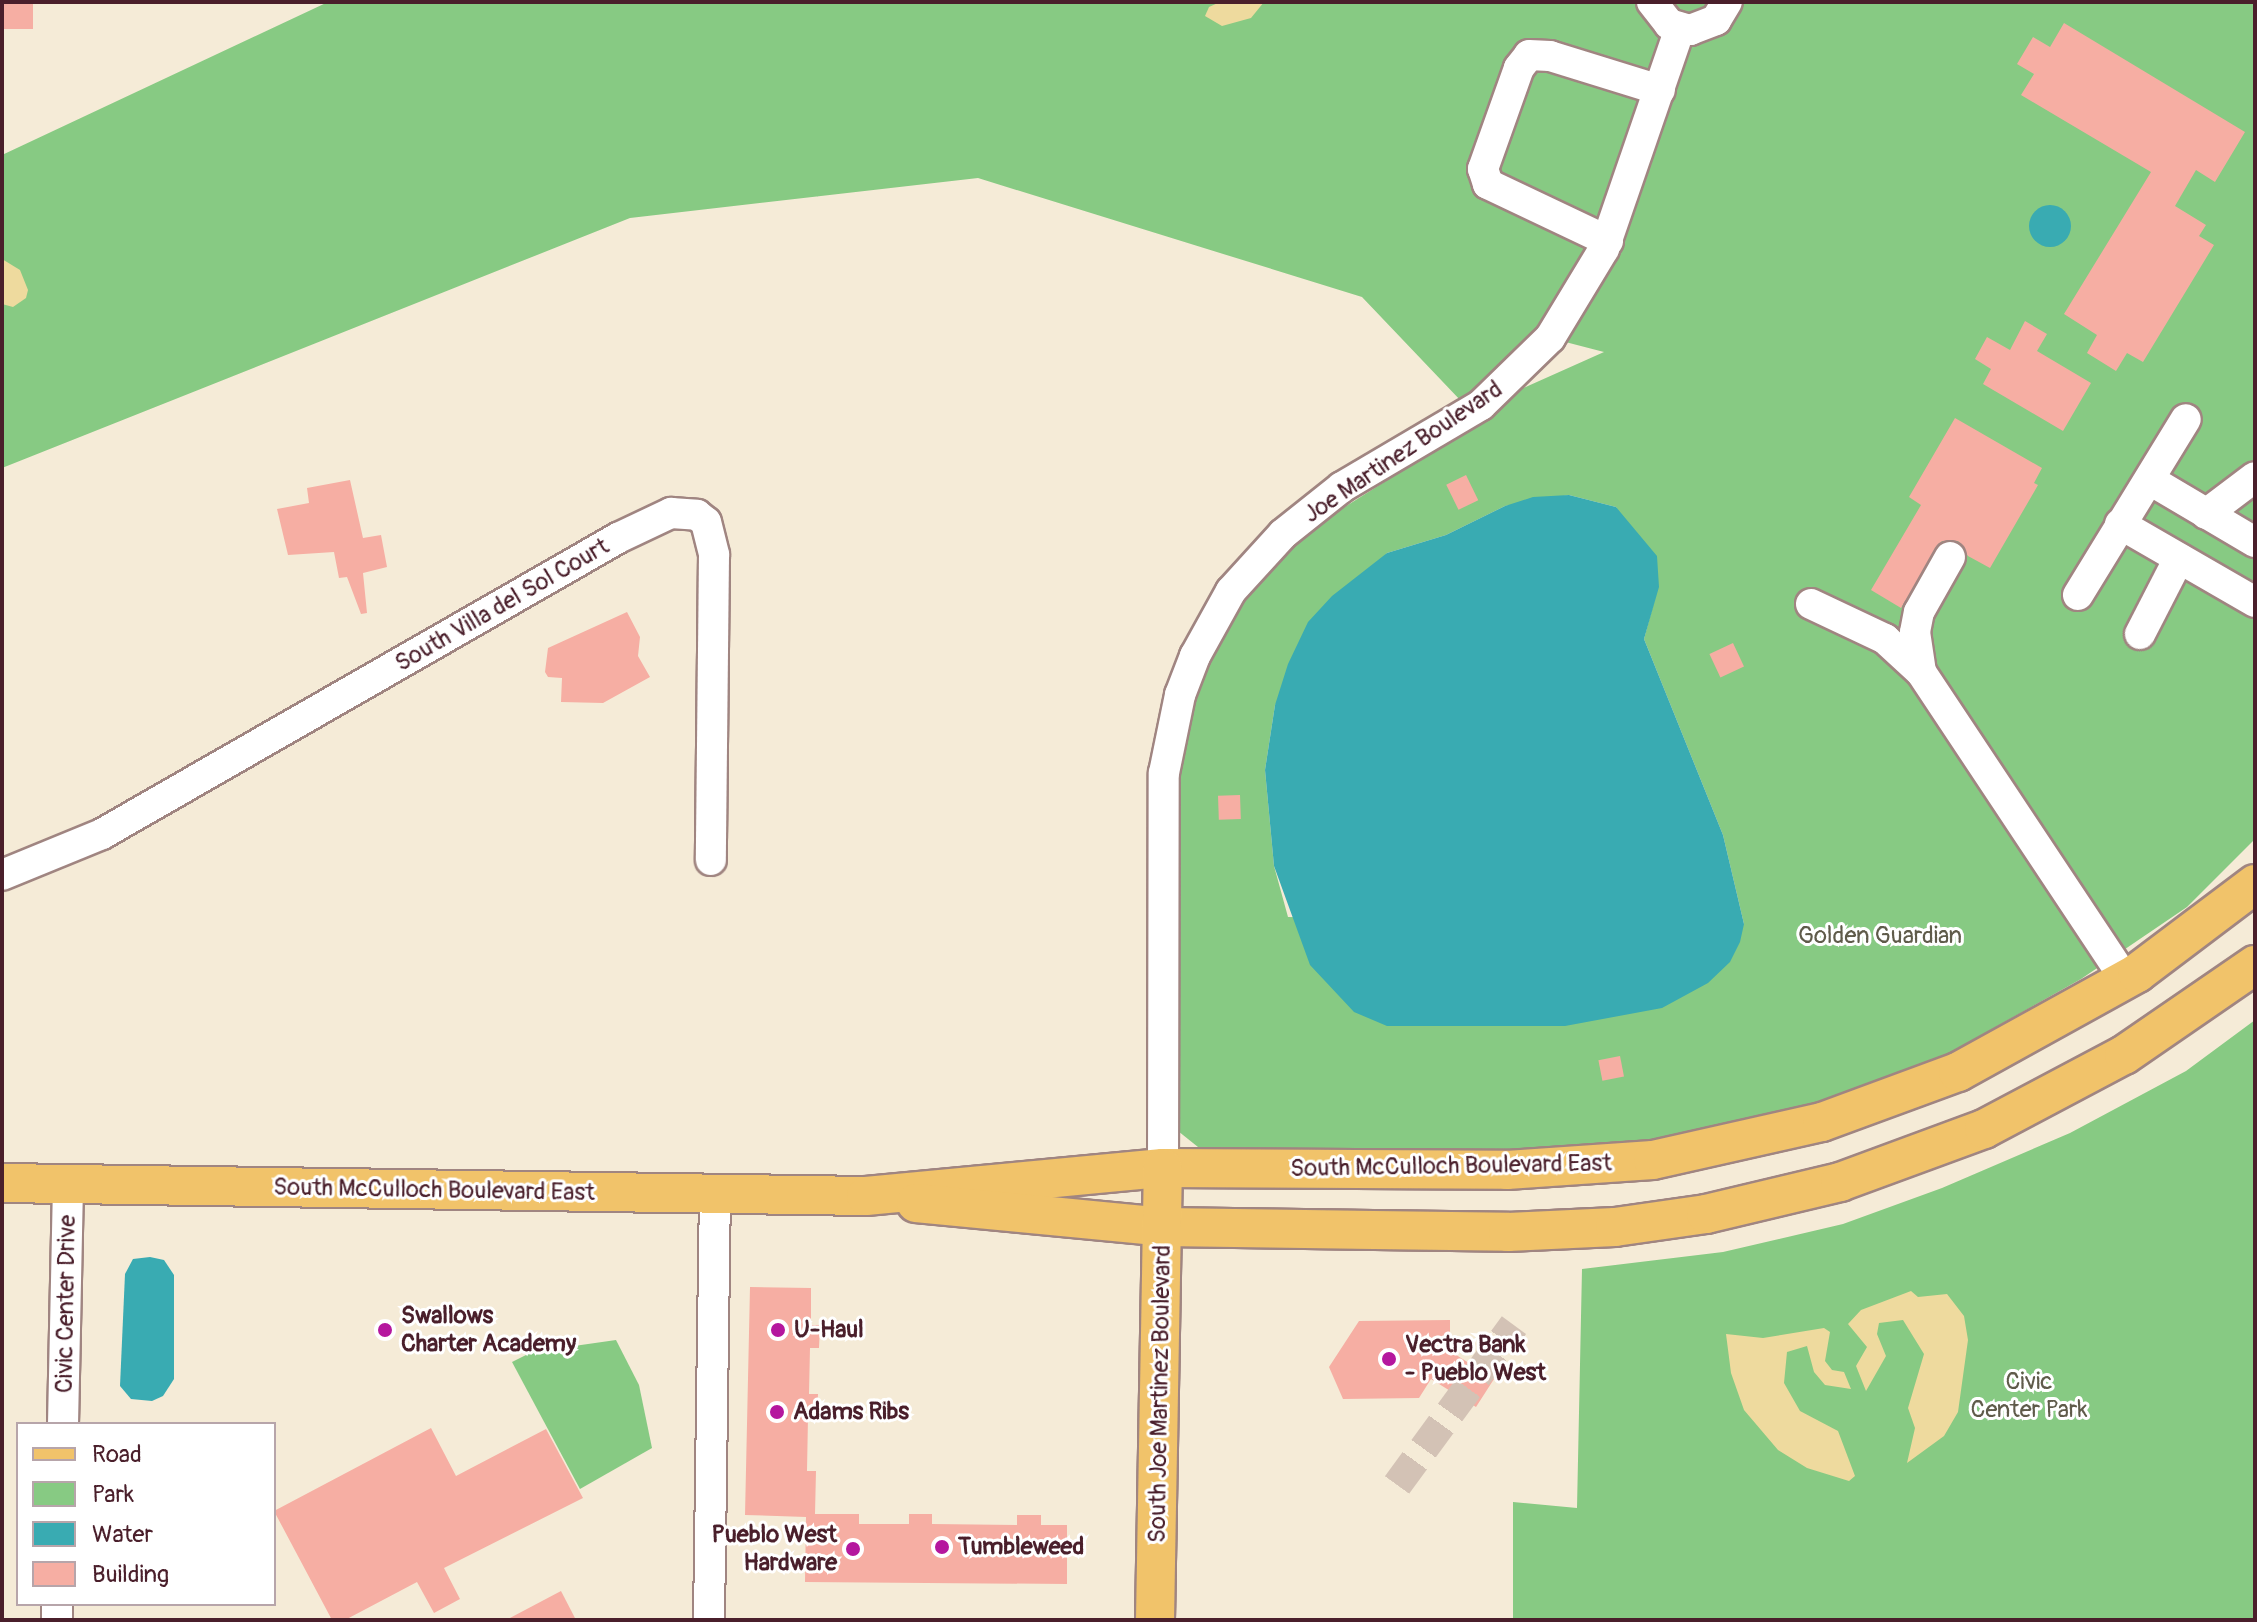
<!DOCTYPE html>
<html>
<head>
<meta charset="utf-8">
<style>
  body { margin:0 }
  #map { position:relative; width:2257px; height:1622px; overflow:hidden; background:#f5ebd7; font-family:Pangolin,sans-serif }
  div>[style] { position:absolute }
  .green>* { inset:0; background:#87ca83 }
  .sand>* { inset:0; background:#eeda9e }
  .water>* { inset:0; background:#39abb2 }
  .round { border-radius:50% }
  .building>* { inset:0; background:#f6aea3; transform-origin:0 0 }
  .minor-tunnel>* { height:30px; margin-top:-15px; transform-origin:0; background:repeating-linear-gradient(90deg,#d3c2b5 0 30px,transparent 0 45px) }
  .roads { filter:drop-shadow(2px 0 #a08581) drop-shadow(-2px 0 #a08581) drop-shadow(0 2px #a08581) drop-shadow(0 -2px #a08581) }
  .minor>* { height:30px; margin:-15px; padding:0 15px; transform-origin:15px; border-radius:15px; background:#fff }
  .major>* { height:38px; margin:-19px; padding:0 19px; transform-origin:19px; border-radius:19px; background:#f1c36a }
  .dots>* { width:22px; height:22px; translate:-50% -50%; box-sizing:border-box; border:4px solid #fff; border-radius:50% }
  span { translate:-50% -50%; white-space:nowrap; text-align:center; line-height:1.15; -webkit-text-stroke:6px #fff; paint-order:stroke }
  .street-label { font-size:24px; color:#4a1f2b }
  .park-label { font-size:24px; color:#5f5b4a }
  .poi-label { font-size:24px; color:#4a1f2b; font-weight:700 }
  .left { translate:0 -50%; text-align:left }
  .right { translate:-100% -50%; text-align:right }
  .frame { position:absolute; inset:0; border:4px solid #4a1f2b; pointer-events:none }
  .legend { position:absolute; left:16px; top:1422px; width:260px; height:184px; box-sizing:border-box; background:#fff; border:2px solid #b7a5aa; margin:0; padding:10px 14px; list-style:none; font-size:24px; color:#4a1f2b }
  .legend li { display:flex; align-items:center; gap:16px; height:40px }
  .legend b { width:40px; border:2px solid #b7a5aa }
</style>
</head>
<body>
<div id="map">
  <div class="green">
    <div style="clip-path:polygon(evenodd,328px 2px,2255px 2px,2255px 839px,2187px 907px,2081px 979px,1889px 1087px,1716px 1139px,1552px 1157px,1198px 1147px,1173px 1127px,1175px 762px,1219px 634px,1255px 581px,1297px 537px,1451px 440px,1521px 389px,1604px 352px,1550px 338px,1462px 402px,1362px 297px,978px 178px,630px 218px,2px 468px,2px 155px,328px 2px,1569px 495px,1616px 507px,1658px 587px,1644px 639px,1723px 835px,1744px 924px,1288px 917px,1274px 866px,1265px 770px,1275px 705px,1387px 553px,1446px 535px,1505px 506px,1569px 495px)"></div>
    <div style="clip-path:polygon(2255px 1020px,2255px 1620px,1513px 1620px,1513px 1502px,1577px 1508px,1582px 1269px,1723px 1252px,1843px 1224px,1942px 1188px,2070px 1133px,2186px 1071px)"></div>
    <div style="clip-path:polygon(616px 1340px,639px 1385px,652px 1448px,580px 1489px,512px 1362px,532px 1352px)"></div>
  </div>
  <div class="sand">
    <div style="clip-path:polygon(1220px 2px,1264px 2px,1251px 18px,1222px 26px,1205px 16px,1209px 7px)"></div>
    <div style="clip-path:polygon(2px 259px,20px 270px,28px 290px,26px 298px,13px 307px,2px 304px)"></div>
    <div style="clip-path:polygon(1911px 1291px,1918px 1297px,1947px 1294px,1964px 1316px,1968px 1340px,1958px 1412px,1944px 1436px,1907px 1463px,1915px 1428px,1908px 1408px,1924px 1354px,1903px 1320px,1879px 1323px,1877px 1334px,1886px 1356px,1866px 1391px,1856px 1366px,1867px 1347px,1848px 1324px,1861px 1310px)"></div>
    <div style="clip-path:polygon(1824px 1328px,1830px 1332px,1825px 1361px,1832px 1370px,1844px 1372px,1851px 1389px,1825px 1385px,1814px 1372px,1807px 1346px,1787px 1352px,1784px 1383px,1800px 1411px,1838px 1431px,1855px 1476px,1849px 1481px,1807px 1468px,1778px 1450px,1744px 1410px,1731px 1373px,1726px 1334px,1763px 1338px)"></div>
  </div>
  <div class="water">
    <div class="round" style="left:2029px;top:205px;width:42px;height:42px"></div>
    <div style="clip-path:polygon(1569px 495px,1616px 507px,1657px 556px,1659px 587px,1644px 639px,1723px 835px,1744px 924px,1740px 942px,1730px 962px,1708px 983px,1662px 1008px,1565px 1026px,1387px 1026px,1354px 1012px,1310px 965px,1274px 866px,1265px 770px,1275px 705px,1288px 664px,1308px 622px,1332px 596px,1387px 553px,1446px 535px,1505px 506px,1533px 497px)"></div>
    <div style="clip-path:polygon(150px 1257px,164px 1260px,174px 1275px,174px 1379px,163px 1396px,152px 1401px,131px 1399px,120px 1386px,125px 1274px,133px 1259px)"></div>
  </div>
  <div class="building">
    <div style="left:2px;top:2px;width:31px;height:27px"></div>
    <div style="clip-path:polygon(2064px 23px,2245px 132px,2215px 182px,2196px 170px,2175px 206px,2206px 225px,2199px 236px,2214px 245px,2143px 362px,2127px 353px,2116px 371px,2087px 353px,2097px 335px,2064px 314px,2151px 172px,2021px 95px,2034px 74px,2017px 64px,2033px 37px,2050px 47px)"></div>
    <div style="clip-path:polygon(2025px 321px,2047px 334px,2037px 351px,2091px 383px,2063px 431px,1983px 384px,1991px 369px,1975px 359px,1987px 337px,2010px 350px)"></div>
    <div style="clip-path:polygon(1955px 418px,2042px 468px,2034px 483px,2038px 485px,1990px 568px,1968px 556px,1958px 541px,1942px 541px,1901px 608px,1871px 590px,1921px 505px,1909px 497px)"></div>
    <div style="left:1466px;top:475px;width:28px;height:22px;rotate:64deg"></div>
    <div style="clip-path:polygon(350px 480px,363px 538px,381px 535px,387px 567px,363px 573px,367px 613px,361px 614px,347px 577px,339px 578px,334px 552px,288px 555px,277px 509px,309px 503px,307px 488px)"></div>
    <div style="clip-path:polygon(627px 612px,640px 637px,638px 656px,650px 677px,603px 703px,561px 702px,562px 678px,548px 677px,545px 672px,548px 648px)"></div>
    <div style="left:1733px;top:643px;width:26px;height:26px;rotate:65deg"></div>
    <div style="left:1240px;top:795px;width:24px;height:22px;rotate:88deg"></div>
    <div style="left:1620px;top:1056px;width:21px;height:22px;rotate:79deg"></div>
    <div style="clip-path:polygon(750px 1287px,811px 1288px,811px 1325px,820px 1325px,819px 1348px,810px 1348px,809px 1394px,818px 1394px,817px 1418px,808px 1417px,807px 1471px,816px 1471px,815px 1514px,859px 1514px,859px 1524px,909px 1524px,909px 1514px,932px 1514px,932px 1524px,1017px 1525px,1017px 1515px,1041px 1515px,1041px 1525px,1067px 1525px,1067px 1584px,805px 1582px,806px 1517px,745px 1515px)"></div>
    <div style="clip-path:polygon(1450px 1320px,1450px 1351px,1494px 1379px,1476px 1407px,1431px 1379px,1419px 1398px,1343px 1399px,1329px 1367px,1359px 1321px)"></div>
    <div style="clip-path:polygon(431px 1428px,456px 1476px,546px 1429px,583px 1498px,444px 1568px,460px 1599px,434px 1613px,417px 1582px,345px 1620px,332px 1620px,274px 1511px)"></div>
    <div style="clip-path:polygon(561px 1591px,576px 1620px,506px 1620px)"></div>
  </div>
  <div class="minor-tunnel">
    <div style="left:1397px;top:1485px;width:198px;rotate:-53.8deg"></div>
  </div>
  <div class="roads">
    <div class="minor">
      <div style="left:1652px;top:2px;width:28px;rotate:52deg"></div>
      <div style="left:1669px;top:24px;width:22px;rotate:16deg"></div>
      <div style="left:1690px;top:30px;width:28px;rotate:-21deg"></div>
      <div style="left:1716px;top:20px;width:21px;rotate:-59deg"></div>
      <div style="left:1608px;top:241px;width:133px;rotate:-154.6deg"></div>
      <div style="left:1488px;top:184px;width:16px;rotate:-108deg"></div>
      <div style="left:1483px;top:169px;width:107px;rotate:-70.4deg"></div>
      <div style="left:1519px;top:68px;width:16px;rotate:-52deg"></div>
      <div style="left:1529px;top:55px;width:21px;rotate:3deg"></div>
      <div style="left:1550px;top:56px;width:115px;rotate:17.2deg"></div>
      <div style="left:2150px;top:480px;width:122px;rotate:30.6deg"></div>
      <div style="left:2206px;top:514px;width:61px;rotate:-37.1deg"></div>
      <div style="left:2120px;top:524px;width:156px;rotate:30deg"></div>
      <div style="left:2078px;top:595px;width:206px;rotate:-58.5deg"></div>
      <div style="left:1811px;top:604px;width:82px;rotate:25.3deg"></div>
      <div style="left:1885px;top:639px;width:49px;rotate:42.5deg"></div>
      <div style="left:1921px;top:672px;width:370px;rotate:56.4deg"></div>
      <div style="left:2140px;top:634px;width:85px;rotate:-62.8deg"></div>
      <div style="left:1921px;top:672px;width:40px;rotate:-98.5deg"></div>
      <div style="left:1915px;top:632px;width:20px;rotate:-79deg"></div>
      <div style="left:1919px;top:612px;width:63px;rotate:-60.6deg"></div>
      <div style="left:2px;top:875px;width:108px;rotate:-22.3deg"></div>
      <div style="left:102px;top:834px;width:595px;rotate:-29.84deg"></div>
      <div style="left:618px;top:538px;width:59px;rotate:-25.3deg"></div>
      <div style="left:671px;top:513px;width:26px;rotate:4deg"></div>
      <div style="left:697px;top:515px;width:11px;rotate:38deg"></div>
      <div style="left:706px;top:522px;width:34px;rotate:76deg"></div>
      <div style="left:714px;top:555px;width:305px;rotate:90.6deg"></div>
      <div style="left:1163px;top:1168px;width:395px;rotate:-89.9deg"></div>
      <div style="left:1164px;top:773px;width:80px;rotate:-78.4deg"></div>
      <div style="left:1180px;top:695px;width:42px;rotate:-69deg"></div>
      <div style="left:1195px;top:656px;width:74px;rotate:-61deg"></div>
      <div style="left:1231px;top:591px;width:77px;rotate:-47.6deg"></div>
      <div style="left:1283px;top:534px;width:75px;rotate:-38.5deg"></div>
      <div style="left:1342px;top:487px;width:161px;rotate:-30.5deg"></div>
      <div style="left:1481px;top:405px;width:96px;rotate:-44.2deg"></div>
      <div style="left:1550px;top:338px;width:104px;rotate:-58.8deg"></div>
      <div style="left:1604px;top:249px;width:234px;rotate:-71deg"></div>
      <div style="left:63px;top:1424px;width:240px;rotate:-88.8deg"></div>
      <div style="left:57px;top:1604px;width:16px;rotate:90deg"></div>
      <div style="left:709px;top:1620px;width:426px;rotate:-89.2deg"></div>
    </div>
    <div class="major">
      <div style="left:2px;top:1183px;width:864px;rotate:0.86deg"></div>
      <div style="left:866px;top:1196px;width:298px;rotate:-5.4deg"></div>
      <div style="left:1163px;top:1168px;width:344px;rotate:0.3deg"></div>
      <div style="left:1507px;top:1170px;width:146px;rotate:-3.9deg"></div>
      <div style="left:1653px;top:1160px;width:173px;rotate:-12.7deg"></div>
      <div style="left:1822px;top:1122px;width:145px;rotate:-20.2deg"></div>
      <div style="left:1958px;top:1072px;width:205px;rotate:-28.9deg"></div>
      <div style="left:2137px;top:973px;width:148px;rotate:-37deg"></div>
      <div style="left:916px;top:1203px;width:249px;rotate:5.5deg"></div>
      <div style="left:1164px;top:1227px;width:344px;rotate:0.8deg"></div>
      <div style="left:1508px;top:1232px;width:107px;rotate:-2.7deg"></div>
      <div style="left:1615px;top:1227px;width:92px;rotate:-8.1deg"></div>
      <div style="left:1706px;top:1214px;width:138px;rotate:-13.4deg"></div>
      <div style="left:1840px;top:1182px;width:153px;rotate:-20.2deg"></div>
      <div style="left:1984px;top:1129px;width:158px;rotate:-27.9deg"></div>
      <div style="left:2124px;top:1055px;width:159px;rotate:-34.5deg"></div>
      <div style="left:1155px;top:1620px;width:452px;rotate:-89deg"></div>
    </div>
  </div>
  <div class="dots">
    <div style="left:385px;top:1330px;background:#b5179e"></div>
    <div style="left:778px;top:1330px;background:#b5179e"></div>
    <div style="left:1389px;top:1359px;background:#b5179e"></div>
    <div style="left:777px;top:1412px;background:#b5179e"></div>
    <div style="left:942px;top:1547px;background:#b5179e"></div>
    <div style="left:853px;top:1549px;background:#b5179e"></div>
  </div>
  <div class="street-label">
    <span style="left:1403px;top:452px;rotate:-34deg">Joe Martinez Boulevard</span>
    <span style="left:502px;top:605px;rotate:-30deg">South Villa del Sol Court</span>
    <span style="left:1451px;top:1166px;rotate:-1deg">South McCulloch Boulevard East</span>
    <span style="left:434px;top:1190px;rotate:1deg">South McCulloch Boulevard East</span>
    <span style="left:66px;top:1304px;rotate:-89deg">Civic Center Drive</span>
    <span style="left:1160px;top:1394px;rotate:-89deg">South Joe Martinez Boulevard</span>
  </div>
  <div class="park-label">
    <span style="left:1880px;top:936px">Golden Guardian</span>
    <span style="left:2029px;top:1396px">Civic<br>Center Park</span>
  </div>
  <div class="poi-label">
    <span class="left" style="left:401px;top:1330px">Swallows<br>Charter Academy</span>
    <span class="left" style="left:794px;top:1330px">U-Haul</span>
    <span class="left" style="left:1405px;top:1359px">Vectra Bank<br>- Pueblo West</span>
    <span class="left" style="left:793px;top:1412px">Adams Ribs</span>
    <span class="right" style="left:837px;top:1549px">Pueblo West<br>Hardware</span>
    <span class="left" style="left:958px;top:1547px">Tumbleweed</span>
  </div>
  <div class="frame"></div>
  <ul class="legend">
  <li><b style="height:10px;background:#f1c36a"></b>Road</li>
  <li><b style="height:22px;background:#87ca83"></b>Park</li>
  <li><b style="height:22px;background:#39abb2"></b>Water</li>
  <li><b style="height:22px;background:#f6aea3"></b>Building</li>
  </ul>
</div>
</body>
</html>
